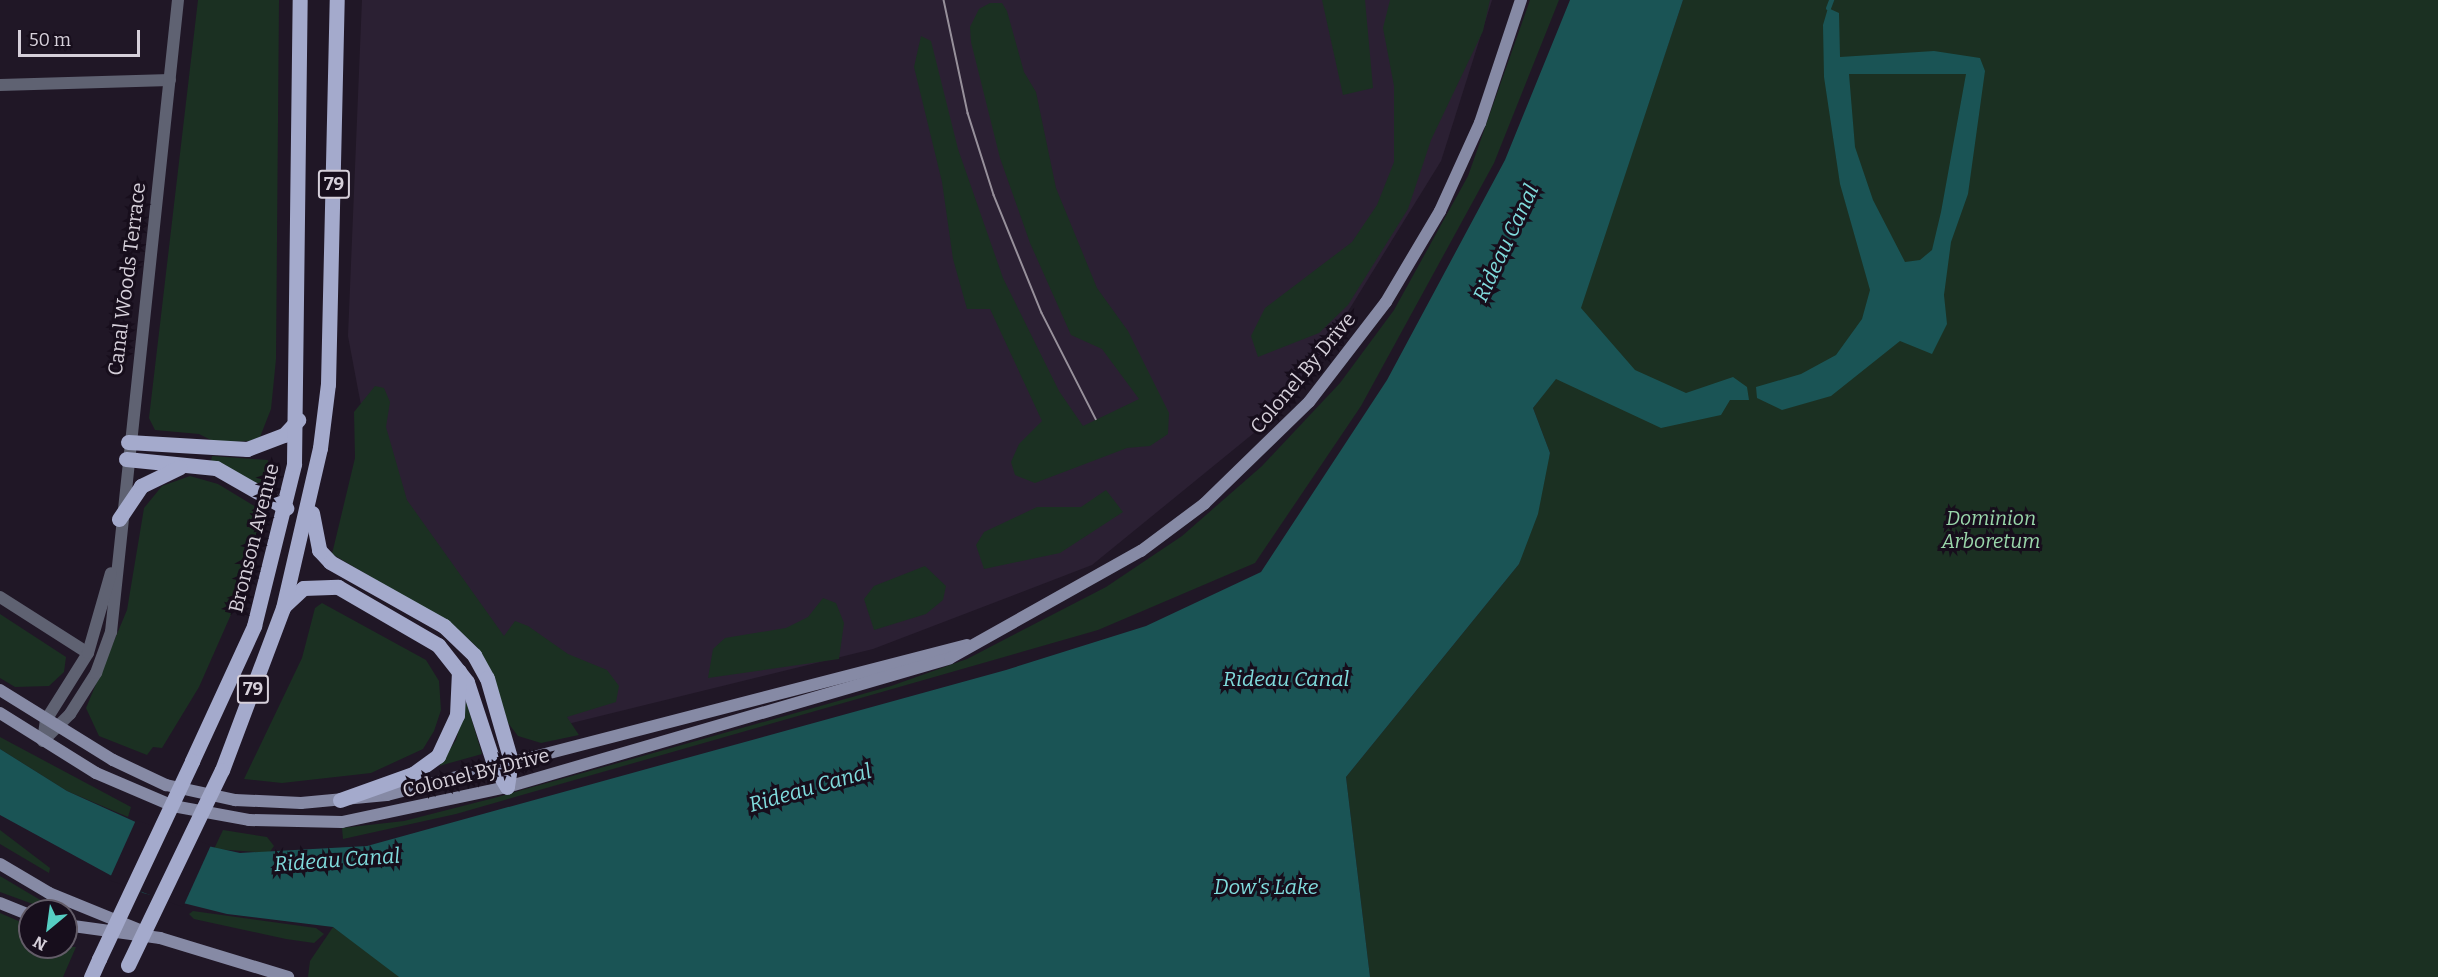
<!DOCTYPE html>
<html>
<head>
<meta charset="utf-8">
<style>
  body { margin:0 }
  #map { position:relative; width:2438px; height:977px; overflow:hidden; background:#201726; font-family:Bitter,serif }
  div>[style] { position:absolute }
  .built>* { inset:0; background:#2b2033 }
  .green>* { inset:0; background:#1b3022 }
  .water>* { inset:0; background:#1a5455 }
  .pier>* { inset:0; background:#201726 }
  .stream>* { height:4.5px; margin:-2.25px; padding:0 2.25px; transform-origin:2.25px; border-radius:2.25px; background:#1a5455 }
  .street>* { height:12px; margin:-6px; padding:0 6px; transform-origin:6px; border-radius:6px; background:#5f6272 }
  .secondary>* { height:12px; margin:-6px; padding:0 6px; transform-origin:6px; border-radius:6px; background:#868aa5 }
  .primary>* { height:15px; margin:-7.5px; padding:0 7.5px; transform-origin:7.5px; border-radius:7.5px; background:#a4aacc }
  .tram>* { height:1.5px; margin:-0.75px; padding:0 0.75px; transform-origin:0.75px; border-radius:0.75px; background:#97909b }
  .primary-bridge>* { height:15px; margin:-7.5px; padding:0 7.5px; transform-origin:7.5px; border-radius:7.5px; background:#a4aacc }
  span { translate:-50% -50%; white-space:nowrap; text-align:center; line-height:1.15; -webkit-text-stroke:6px #170e1c; paint-order:stroke }
  .shield-label span { padding:2px 4px; background:#170e1c; border:2px solid; border-radius:4px; -webkit-text-stroke-width:0 }
  .shield-label { font-size:18px; color:#d6d0da; font-weight:700 }
  .street-label { font-size:20px; color:#d6d0da }
  .park-label { font-size:20px; color:#9ad7ab; font-style:italic }
  .water-label { font-size:21px; color:#80dcdd; font-style:italic }
  .north { position:absolute; left:18px; top:899px; width:60px; height:60px; box-sizing:border-box; background:#170e1c; border:2px solid #635c68; border-radius:50%; rotate:209deg; font-size:16px; font-weight:700; line-height:24px; text-align:center; color:#d6d0da }
  .north::after { content:''; display:block; margin:auto; width:21px; height:27px; background:#56cec3; clip-path:polygon(50% 0,100% 100%,50% 72%,0 100%) }
  .scale { position:absolute; left:18px; top:30px; width:122px; height:27px; box-sizing:border-box; border:3px solid #d6d0da; border-top:0; padding-left:8px; font-size:18px; line-height:21px; white-space:nowrap; color:#d6d0da; -webkit-text-stroke:4px #170e1c; paint-order:stroke }
</style>
</head>
<body>
<div id="map">
  <div class="built">
    <div style="clip-path:polygon(362px 0,1492px 0,1441px 161px,1292px 402px,1092px 565px,873px 649px,531px 733px,370px 453px,348px 336px)"></div>
  </div>
  <div class="green">
    <div style="clip-path:polygon(198px 0,279px 0,276px 359px,271px 409px,260px 437px,249px 441px,217px 443px,199px 434px,155px 430px,149px 418px)"></div>
    <div style="clip-path:polygon(1322px 0,1365px 0,1373px 88px,1343px 95px)"></div>
    <div style="clip-path:polygon(1390px 0,1490px 0,1483px 31px,1431px 140px,1408px 209px,1348px 305px,1319px 333px,1258px 357px,1251px 336px,1265px 308px,1352px 242px,1377px 205px,1394px 162px,1394px 86px,1383px 28px)"></div>
    <div style="clip-path:polygon(1530px 0,1559px 0,1494px 163px,1361px 406px,1255px 563px,1098px 630px,456px 814px,343px 839px,342px 828px,404px 821px,494px 798px,891px 686px,967px 659px,1106px 587px,1182px 536px,1262px 466px,1340px 383px,1394px 310px,1468px 176px)"></div>
    <div style="clip-path:polygon(1683px 0,2438px 0,2438px 977px,1370px 977px,1346px 777px,1519px 564px,1550px 453px,1533px 408px,1555px 379px)"></div>
    <div style="clip-path:polygon(990px 3px,1002px 3px,1007px 11px,1024px 72px,1036px 92px,1056px 188px,1097px 288px,1128px 331px,1169px 413px,1168px 434px,1150px 446px,1127px 448px,1035px 483px,1015px 475px,1011px 462px,1019px 444px,1042px 421px,990px 309px,967px 309px,953px 259px,942px 182px,914px 67px,921px 36px,931px 41px,958px 149px,1003px 278px,1059px 391px,1083px 426px,1139px 399px,1102px 349px,1071px 335px,1030px 243px,1000px 158px,971px 42px,970px 27px,979px 9px)"></div>
    <div style="clip-path:polygon(375px 386px,384px 388px,390px 402px,386px 427px,407px 500px,504px 636px,515px 621px,528px 626px,568px 654px,607px 670px,619px 686px,616px 702px,567px 717px,579px 735px,541px 743px,518px 736px,508px 723px,492px 672px,477px 647px,453px 625px,332px 554px,355px 458px,354px 412px)"></div>
    <div style="clip-path:polygon(212px 456px,268px 460px,267px 490px,211px 461px)"></div>
    <div style="clip-path:polygon(190px 476px,218px 484px,256px 507px,262px 515px,260px 528px,248px 576px,199px 687px,162px 748px,153px 747px,147px 755px,99px 736px,86px 708px,127px 610px,144px 508px,162px 486px)"></div>
    <div style="clip-path:polygon(1106px 490px,1123px 512px,1060px 553px,984px 569px,976px 545px,984px 532px,1037px 507px,1081px 507px)"></div>
    <div style="clip-path:polygon(925px 566px,946px 586px,943px 600px,926px 614px,874px 630px,864px 599px,874px 586px)"></div>
    <div style="clip-path:polygon(823px 598px,836px 603px,844px 623px,839px 659px,708px 678px,713px 649px,725px 638px,786px 628px,808px 617px)"></div>
    <div style="clip-path:polygon(322px 603px,426px 660px,439px 681px,441px 710px,434px 731px,423px 749px,371px 773px,282px 783px,244px 779px,302px 658px,315px 608px)"></div>
    <div style="clip-path:polygon(0 614px,66px 657px,64px 672px,49px 686px,15px 687px,0 678px)"></div>
    <div style="clip-path:polygon(466px 701px,482px 754px,439px 766px,456px 740px)"></div>
    <div style="clip-path:polygon(0 737px,131px 807px,128px 817px,67px 791px,0 749px)"></div>
    <div style="clip-path:polygon(0 830px,50px 868px,49px 873px,0 844px)"></div>
    <div style="clip-path:polygon(223px 830px,267px 837px,274px 846px,269px 853px,214px 849px)"></div>
    <div style="clip-path:polygon(0 876px,42px 901px,41px 907px,0 892px)"></div>
    <div style="clip-path:polygon(193px 911px,316px 928px,324px 934px,314px 943px,286px 939px,194px 919px,189px 914px)"></div>
    <div style="clip-path:polygon(0 913px,30px 926px,30px 947px,76px 947px,63px 977px,0 977px)"></div>
    <div style="clip-path:polygon(333px 927px,388px 966px,399px 977px,308px 977px,310px 961px)"></div>
  </div>
  <div class="water">
    <div style="clip-path:polygon(1570px 0,1683px 0,1581px 308px,1635px 370px,1686px 393px,1733px 377px,1747px 387px,1749px 400px,1730px 400px,1721px 415px,1661px 428px,1556px 379px,1533px 408px,1550px 453px,1538px 514px,1519px 564px,1346px 777px,1370px 977px,399px 977px,333px 927px,227px 914px,143px 893px,0 815px,0 749px,67px 791px,171px 838px,240px 853px,367px 846px,1006px 670px,1146px 626px,1261px 572px,1387px 380px,1505px 160px)"></div>
    <div style="clip-path:polygon(evenodd,1828px 8px,1839px 13px,1840px 57px,1934px 51px,1980px 58px,1985px 71px,1968px 194px,1951px 242px,1944px 295px,1947px 324px,1932px 354px,1900px 341px,1831px 396px,1782px 410px,1757px 398px,1756px 387px,1801px 374px,1836px 355px,1862px 319px,1870px 290px,1840px 184px,1824px 77px,1823px 25px,1828px 8px,1849px 74px,1966px 74px,1941px 212px,1932px 250px,1920px 260px,1905px 262px,1873px 200px,1855px 147px,1849px 74px)"></div>
  </div>
  <div class="pier">
    <div style="clip-path:polygon(136px 820px,211px 845px,183px 907px,109px 880px)"></div>
  </div>
  <div class="stream">
    <div style="left:1828px;top:8px;width:9px;rotate:-69deg"></div>
  </div>
  <div class="street">
    <div style="left:0;top:85px;width:170px;rotate:-1.7deg"></div>
    <div style="left:0;top:597px;width:104px;rotate:32.5deg"></div>
    <div style="left:43px;top:741px;width:38px;rotate:-45deg"></div>
    <div style="left:70px;top:714px;width:49px;rotate:-57.6deg"></div>
    <div style="left:96px;top:673px;width:44px;rotate:-69.9deg"></div>
    <div style="left:111px;top:632px;width:636px;rotate:-83.95deg"></div>
    <div style="left:43px;top:741px;width:21px;rotate:-82deg"></div>
    <div style="left:46px;top:720px;width:79px;rotate:-57.9deg"></div>
    <div style="left:88px;top:653px;width:83px;rotate:-74deg"></div>
  </div>
  <div class="secondary">
    <div style="left:0;top:690px;width:133px;rotate:31.8deg"></div>
    <div style="left:113px;top:760px;width:59px;rotate:25.3deg"></div>
    <div style="left:166px;top:785px;width:71px;rotate:12.3deg"></div>
    <div style="left:235px;top:800px;width:66px;rotate:2.6deg"></div>
    <div style="left:301px;top:803px;width:86px;rotate:-5.3deg"></div>
    <div style="left:387px;top:795px;width:599px;rotate:-14.5deg"></div>
    <div style="left:0;top:713px;width:113px;rotate:32deg"></div>
    <div style="left:96px;top:773px;width:84px;rotate:23.2deg"></div>
    <div style="left:173px;top:806px;width:77px;rotate:10.4deg"></div>
    <div style="left:249px;top:820px;width:93px;rotate:1.2deg"></div>
    <div style="left:342px;top:822px;width:169px;rotate:-12deg"></div>
    <div style="left:507px;top:787px;width:461px;rotate:-16.2deg"></div>
    <div style="left:950px;top:658px;width:219px;rotate:-29.3deg"></div>
    <div style="left:1141px;top:551px;width:79px;rotate:-36.7deg"></div>
    <div style="left:1204px;top:504px;width:146px;rotate:-44.2deg"></div>
    <div style="left:1309px;top:402px;width:126px;rotate:-52.4deg"></div>
    <div style="left:1386px;top:302px;width:106px;rotate:-59.3deg"></div>
    <div style="left:1440px;top:211px;width:97px;rotate:-65.6deg"></div>
    <div style="left:1480px;top:123px;width:130px;rotate:-71.6deg"></div>
    <div style="left:0;top:864px;width:57px;rotate:30.6deg"></div>
    <div style="left:49px;top:893px;width:100px;rotate:22.2deg"></div>
    <div style="left:0;top:903px;width:32px;rotate:22deg"></div>
    <div style="left:66px;top:925px;width:95px;rotate:7.9deg"></div>
    <div style="left:160px;top:938px;width:134px;rotate:16.9deg"></div>
  </div>
  <div class="primary">
    <div style="left:128px;top:442px;width:119px;rotate:3.4deg"></div>
    <div style="left:247px;top:449px;width:40px;rotate:-21deg"></div>
    <div style="left:284px;top:435px;width:21px;rotate:-47deg"></div>
    <div style="left:126px;top:459px;width:90px;rotate:5.7deg"></div>
    <div style="left:216px;top:468px;width:81px;rotate:29.7deg"></div>
    <div style="left:312px;top:513px;width:38px;rotate:79deg"></div>
    <div style="left:319px;top:550px;width:16px;rotate:47deg"></div>
    <div style="left:330px;top:562px;width:131px;rotate:29.3deg"></div>
    <div style="left:444px;top:626px;width:42px;rotate:44deg"></div>
    <div style="left:474px;top:655px;width:26px;rotate:61deg"></div>
    <div style="left:487px;top:678px;width:86px;rotate:73.9deg"></div>
    <div style="left:511px;top:761px;width:26px;rotate:99deg"></div>
    <div style="left:119px;top:519px;width:40px;rotate:-56deg"></div>
    <div style="left:141px;top:486px;width:43px;rotate:-26deg"></div>
    <div style="left:285px;top:605px;width:25px;rotate:-43deg"></div>
    <div style="left:303px;top:588px;width:35px;rotate:-2deg"></div>
    <div style="left:338px;top:587px;width:116px;rotate:30.1deg"></div>
    <div style="left:438px;top:645px;width:47px;rotate:51.9deg"></div>
    <div style="left:467px;top:682px;width:89px;rotate:71.8deg"></div>
    <div style="left:495px;top:767px;width:23px;rotate:59deg"></div>
    <div style="left:192px;top:761px;width:149px;rotate:-65.3deg"></div>
    <div style="left:254px;top:626px;width:167px;rotate:-76.1deg"></div>
    <div style="left:294px;top:464px;width:464px;rotate:-89.3deg"></div>
    <div style="left:222px;top:770px;width:173px;rotate:-69.4deg"></div>
    <div style="left:283px;top:608px;width:164px;rotate:-77deg"></div>
    <div style="left:320px;top:448px;width:64px;rotate:-82.9deg"></div>
    <div style="left:328px;top:384px;width:384px;rotate:-88.7deg"></div>
    <div style="left:340px;top:800px;width:77px;rotate:-19.6deg"></div>
    <div style="left:413px;top:774px;width:31px;rotate:-36deg"></div>
    <div style="left:438px;top:756px;width:45px;rotate:-65.1deg"></div>
    <div style="left:457px;top:715px;width:44px;rotate:-87.4deg"></div>
    <div style="left:91px;top:977px;width:20px;rotate:-66deg"></div>
  </div>
  <div class="tram">
    <div style="left:944px;top:0;width:116px;rotate:78deg"></div>
    <div style="left:968px;top:113px;width:86px;rotate:72.4deg"></div>
    <div style="left:994px;top:195px;width:127px;rotate:67.9deg"></div>
    <div style="left:1042px;top:313px;width:119px;rotate:63deg"></div>
  </div>
  <div class="primary-bridge">
    <div style="left:99px;top:959px;width:219px;rotate:-64.8deg"></div>
    <div style="left:128px;top:965px;width:216px;rotate:-64.3deg"></div>
  </div>
  <div class="shield-label">
    <span style="left:334px;top:184px">79</span>
    <span style="left:253px;top:689px">79</span>
  </div>
  <div class="street-label">
    <span style="left:127px;top:279px;rotate:-83deg">Canal Woods Terrace</span>
    <span style="left:1303px;top:373px;rotate:-50deg">Colonel By Drive</span>
    <span style="left:254px;top:538px;rotate:-76deg">Bronson Avenue</span>
    <span style="left:476px;top:773px;rotate:-14deg">Colonel By Drive</span>
  </div>
  <div class="park-label">
    <span style="left:1991px;top:530px">Dominion<br>Arboretum</span>
  </div>
  <div class="water-label">
    <span style="left:1506px;top:243px;rotate:-65deg">Rideau Canal</span>
    <span style="left:1286px;top:679px">Rideau Canal</span>
    <span style="left:810px;top:788px;rotate:-16deg">Rideau Canal</span>
    <span style="left:337px;top:860px;rotate:-4deg">Rideau Canal</span>
    <span style="left:1266px;top:887px">Dow's Lake</span>
  </div>
  <div class="north">N</div>
  <div class="scale">50 m</div>
</div>
</body>
</html>
